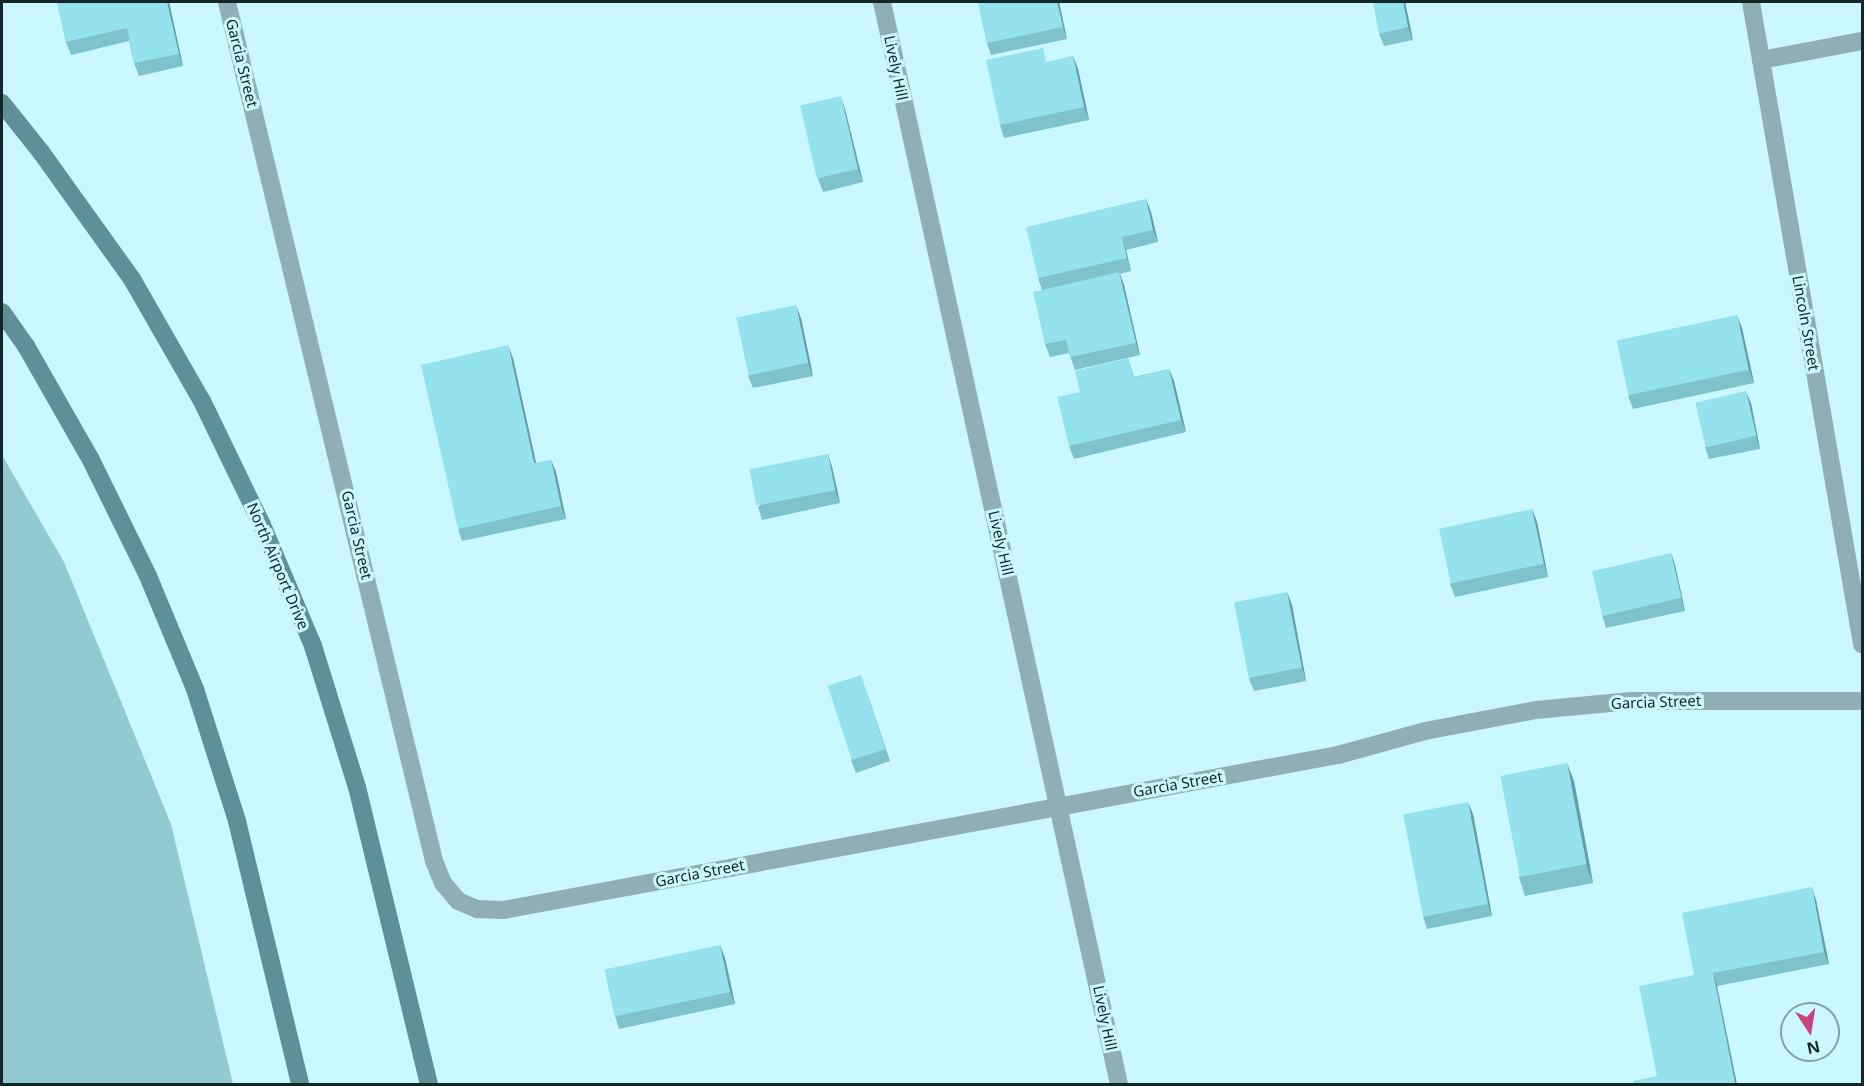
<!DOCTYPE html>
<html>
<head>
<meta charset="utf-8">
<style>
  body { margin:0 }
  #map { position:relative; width:1864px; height:1086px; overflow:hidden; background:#cbf8fe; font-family:"Noto Sans",sans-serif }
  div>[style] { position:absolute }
  .green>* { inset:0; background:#93c9d1 }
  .minor>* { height:18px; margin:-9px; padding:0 9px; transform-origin:9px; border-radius:9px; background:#8fafb4 }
  .secondary>* { height:18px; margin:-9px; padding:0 9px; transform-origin:9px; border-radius:9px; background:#5f9097 }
  .wall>* { inset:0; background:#7ec2cc }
  .shaded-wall>* { inset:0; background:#679ea6 }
  .building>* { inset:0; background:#93e2ed; transform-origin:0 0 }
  span { translate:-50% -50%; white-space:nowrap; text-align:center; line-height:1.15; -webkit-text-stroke:6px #cbf8fe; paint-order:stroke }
  .street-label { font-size:15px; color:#142628 }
  .frame { position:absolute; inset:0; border:3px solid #142628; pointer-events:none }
  .north { position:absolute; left:1780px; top:1002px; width:60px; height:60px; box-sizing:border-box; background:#cbf8fe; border:2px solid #82a4a8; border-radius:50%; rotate:168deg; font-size:16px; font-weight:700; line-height:24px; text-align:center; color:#142628 }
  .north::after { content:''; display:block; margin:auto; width:21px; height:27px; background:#cb437e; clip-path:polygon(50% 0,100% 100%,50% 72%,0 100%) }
</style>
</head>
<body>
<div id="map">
  <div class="green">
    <div style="clip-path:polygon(2px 455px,64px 562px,171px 824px,233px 1084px,2px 1084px)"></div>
  </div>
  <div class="minor">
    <div style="left:227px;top:2px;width:884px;rotate:76.45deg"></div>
    <div style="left:434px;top:861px;width:24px;rotate:68deg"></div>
    <div style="left:443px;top:883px;width:23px;rotate:50deg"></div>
    <div style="left:458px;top:901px;width:21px;rotate:23deg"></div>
    <div style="left:477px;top:909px;width:26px;rotate:2deg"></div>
    <div style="left:503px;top:910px;width:849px;rotate:-10.52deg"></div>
    <div style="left:1338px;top:755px;width:90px;rotate:-15.4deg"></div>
    <div style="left:1425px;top:731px;width:113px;rotate:-10.7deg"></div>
    <div style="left:1536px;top:710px;width:96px;rotate:-5.4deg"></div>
    <div style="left:1632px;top:701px;width:230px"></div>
    <div style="left:882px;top:2px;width:1108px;rotate:77.65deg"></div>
    <div style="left:1751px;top:2px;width:652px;rotate:80.19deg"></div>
    <div style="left:1761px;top:60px;width:103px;rotate:-10.7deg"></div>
  </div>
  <div class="secondary">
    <div style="left:2px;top:103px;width:63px;rotate:51.5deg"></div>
    <div style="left:41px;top:152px;width:156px;rotate:54.4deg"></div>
    <div style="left:132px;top:279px;width:141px;rotate:60.2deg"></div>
    <div style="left:202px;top:401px;width:138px;rotate:64.2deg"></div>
    <div style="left:262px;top:525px;width:131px;rotate:67.1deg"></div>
    <div style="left:313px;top:646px;width:148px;rotate:72.7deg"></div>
    <div style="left:357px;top:787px;width:306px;rotate:76.4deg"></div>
    <div style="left:2px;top:312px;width:42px;rotate:54.8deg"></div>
    <div style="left:26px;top:346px;width:131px;rotate:60.3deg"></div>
    <div style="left:91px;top:460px;width:129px;rotate:63.8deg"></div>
    <div style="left:148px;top:576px;width:122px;rotate:67.4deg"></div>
    <div style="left:195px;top:689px;width:139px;rotate:72.3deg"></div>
    <div style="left:237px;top:821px;width:270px;rotate:76.5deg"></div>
  </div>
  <div class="wall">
    <div style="clip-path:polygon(57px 2px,169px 2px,183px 66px,139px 76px,134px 63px,129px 41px,71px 55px,66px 42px)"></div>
    <div style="clip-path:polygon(978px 2px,1059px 2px,1067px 39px,991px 55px,987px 43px)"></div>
    <div style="clip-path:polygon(1405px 2px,1413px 40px,1384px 46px,1379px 34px)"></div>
    <div style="clip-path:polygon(1073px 56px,1078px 69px,1089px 120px,1004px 138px,1000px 125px,1048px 62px)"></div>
    <div style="clip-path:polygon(845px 109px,863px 182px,823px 192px,818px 179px)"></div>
    <div style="clip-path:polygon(1146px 199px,1151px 212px,1158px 242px,1126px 250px,1131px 271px,1120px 274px,1124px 285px,1140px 355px,1075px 370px,1069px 353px,1050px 357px,1045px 344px,1042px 290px,1038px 278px)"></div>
    <div style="clip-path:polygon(801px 318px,813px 376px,753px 388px,748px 376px)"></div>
    <div style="clip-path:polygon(1742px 328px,1754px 383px,1633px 409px,1628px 396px)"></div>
    <div style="clip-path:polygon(513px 358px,536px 463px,551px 460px,556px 472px,566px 519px,462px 541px,458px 529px)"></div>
    <div style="clip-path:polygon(1128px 358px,1134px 377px,1169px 369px,1174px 381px,1186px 432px,1074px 459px,1069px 446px,1080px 392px)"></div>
    <div style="clip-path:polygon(1751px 403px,1760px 449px,1709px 459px,1705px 447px)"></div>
    <div style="clip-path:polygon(828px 454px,832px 467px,840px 503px,762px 520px,758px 507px)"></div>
    <div style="clip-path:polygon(1532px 509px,1537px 522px,1548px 577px,1455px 597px,1450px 584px)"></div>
    <div style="clip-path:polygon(1671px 553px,1675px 565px,1685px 611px,1606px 628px,1602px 615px)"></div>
    <div style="clip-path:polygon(1287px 592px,1292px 605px,1306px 681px,1254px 691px,1249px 679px)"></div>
    <div style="clip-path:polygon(865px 687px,890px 761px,856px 773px,851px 760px)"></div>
    <div style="clip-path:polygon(1574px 781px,1593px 883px,1525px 896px,1519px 877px)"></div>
    <div style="clip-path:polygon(1473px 814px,1492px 916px,1427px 929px,1423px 916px)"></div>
    <div style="clip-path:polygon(1816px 900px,1829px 964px,1717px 986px,1657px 1076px,1694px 975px)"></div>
    <div style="clip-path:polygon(720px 945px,725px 958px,735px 1004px,619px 1029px,615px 1016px)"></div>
  </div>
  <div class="shaded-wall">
    <div style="clip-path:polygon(167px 2px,169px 2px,183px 66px,179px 54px)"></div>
    <div style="clip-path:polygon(1057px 2px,1059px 2px,1067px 39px,1063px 27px)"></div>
    <div style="clip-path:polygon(1403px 2px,1405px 2px,1413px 40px,1408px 27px)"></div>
    <div style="clip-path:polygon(1073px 56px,1078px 69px,1089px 120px,1084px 107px)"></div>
    <div style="clip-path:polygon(841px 96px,845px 109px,863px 182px,858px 169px)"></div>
    <div style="clip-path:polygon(1146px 199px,1151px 212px,1158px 242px,1153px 230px)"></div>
    <div style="clip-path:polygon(1122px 237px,1126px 250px,1131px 271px,1127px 258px)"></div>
    <div style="clip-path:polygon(1119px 272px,1124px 285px,1140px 355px,1136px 343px)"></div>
    <div style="clip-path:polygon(796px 305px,801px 318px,813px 376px,808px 363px)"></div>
    <div style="clip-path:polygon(1737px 315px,1742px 328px,1754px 383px,1749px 370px)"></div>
    <div style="clip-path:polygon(508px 345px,513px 358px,539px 476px,534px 463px)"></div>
    <div style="clip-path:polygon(1169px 369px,1174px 381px,1186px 432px,1181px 420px)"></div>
    <div style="clip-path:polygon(1746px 391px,1751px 403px,1760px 449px,1756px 436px)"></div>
    <div style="clip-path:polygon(828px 454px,832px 467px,840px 503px,835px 490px)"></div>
    <div style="clip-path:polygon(551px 460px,556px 472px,566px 519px,561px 506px)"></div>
    <div style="clip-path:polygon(1532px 509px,1537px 522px,1548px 577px,1544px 564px)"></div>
    <div style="clip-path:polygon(1671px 553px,1675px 565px,1685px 611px,1681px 598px)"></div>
    <div style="clip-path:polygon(1287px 592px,1292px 605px,1306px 681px,1302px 668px)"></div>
    <div style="clip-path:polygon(1567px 763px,1574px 781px,1593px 883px,1586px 864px)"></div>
    <div style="clip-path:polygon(1468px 802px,1473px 814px,1492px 916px,1488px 904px)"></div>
    <div style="clip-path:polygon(1812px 887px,1816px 900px,1829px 964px,1824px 952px)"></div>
    <div style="clip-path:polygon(720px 945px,725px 958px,735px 1004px,730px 992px)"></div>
    <div style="clip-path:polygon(1713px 973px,1717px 986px,1737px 1084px,1735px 1084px)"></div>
  </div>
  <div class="building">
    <div style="clip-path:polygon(57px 2px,167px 2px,179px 54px,134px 63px,127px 28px,66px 42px)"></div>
    <div style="clip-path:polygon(978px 2px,1057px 2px,1063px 27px,987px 43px)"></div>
    <div style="clip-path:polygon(1373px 2px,1403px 2px,1408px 27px,1379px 34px)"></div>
    <div style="clip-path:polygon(1043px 48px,1046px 62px,1073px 56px,1084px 107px,1000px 125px,986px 60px)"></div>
    <div style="left:841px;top:96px;width:75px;height:42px;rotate:77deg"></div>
    <div style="clip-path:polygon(1146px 199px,1153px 230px,1122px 237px,1127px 258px,1038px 278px,1026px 227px)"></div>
    <div style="clip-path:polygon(1119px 272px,1136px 343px,1070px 357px,1066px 340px,1045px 344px,1033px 292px)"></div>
    <div style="left:796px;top:305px;width:59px;height:61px;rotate:78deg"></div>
    <div style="left:1737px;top:315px;width:56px;height:123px;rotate:78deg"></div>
    <div style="clip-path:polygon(508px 345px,534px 463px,551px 460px,561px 506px,458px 529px,421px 365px)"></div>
    <div style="clip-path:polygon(1128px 358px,1133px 378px,1169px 369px,1181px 420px,1069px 446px,1057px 397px,1080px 392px,1075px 371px)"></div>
    <div style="left:1746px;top:391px;width:46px;height:52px;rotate:77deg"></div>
    <div style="left:828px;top:454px;width:37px;height:80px;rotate:79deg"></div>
    <div style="left:1532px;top:509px;width:56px;height:95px;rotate:78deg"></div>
    <div style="left:1671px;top:553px;width:46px;height:81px;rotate:77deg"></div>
    <div style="left:1287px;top:592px;width:77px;height:54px;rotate:79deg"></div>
    <div style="left:861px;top:675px;width:78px;height:35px;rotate:72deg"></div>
    <div style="left:1567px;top:763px;width:103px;height:68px;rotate:79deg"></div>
    <div style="left:1468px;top:802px;width:104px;height:66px;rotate:79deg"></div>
    <div style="clip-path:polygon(1812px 887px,1824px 952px,1713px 973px,1735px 1084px,1634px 1084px,1633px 1081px,1657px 1076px,1639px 986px,1694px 975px,1682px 913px)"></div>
    <div style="left:720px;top:945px;width:48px;height:118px;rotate:78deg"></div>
  </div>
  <div class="street-label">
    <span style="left:242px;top:63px;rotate:76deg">Garcia Street</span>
    <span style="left:896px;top:68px;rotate:78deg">Lively Hill</span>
    <span style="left:1806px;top:323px;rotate:80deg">Lincoln Street</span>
    <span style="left:357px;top:535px;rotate:77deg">Garcia Street</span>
    <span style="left:1001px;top:543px;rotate:77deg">Lively Hill</span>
    <span style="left:278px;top:566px;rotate:67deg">North Airport Drive</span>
    <span style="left:1656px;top:702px;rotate:-2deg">Garcia Street</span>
    <span style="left:1178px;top:784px;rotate:-10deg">Garcia Street</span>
    <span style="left:700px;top:873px;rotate:-11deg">Garcia Street</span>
    <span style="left:1105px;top:1018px;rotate:78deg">Lively Hill</span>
  </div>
  <div class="frame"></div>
  <div class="north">N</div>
</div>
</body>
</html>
